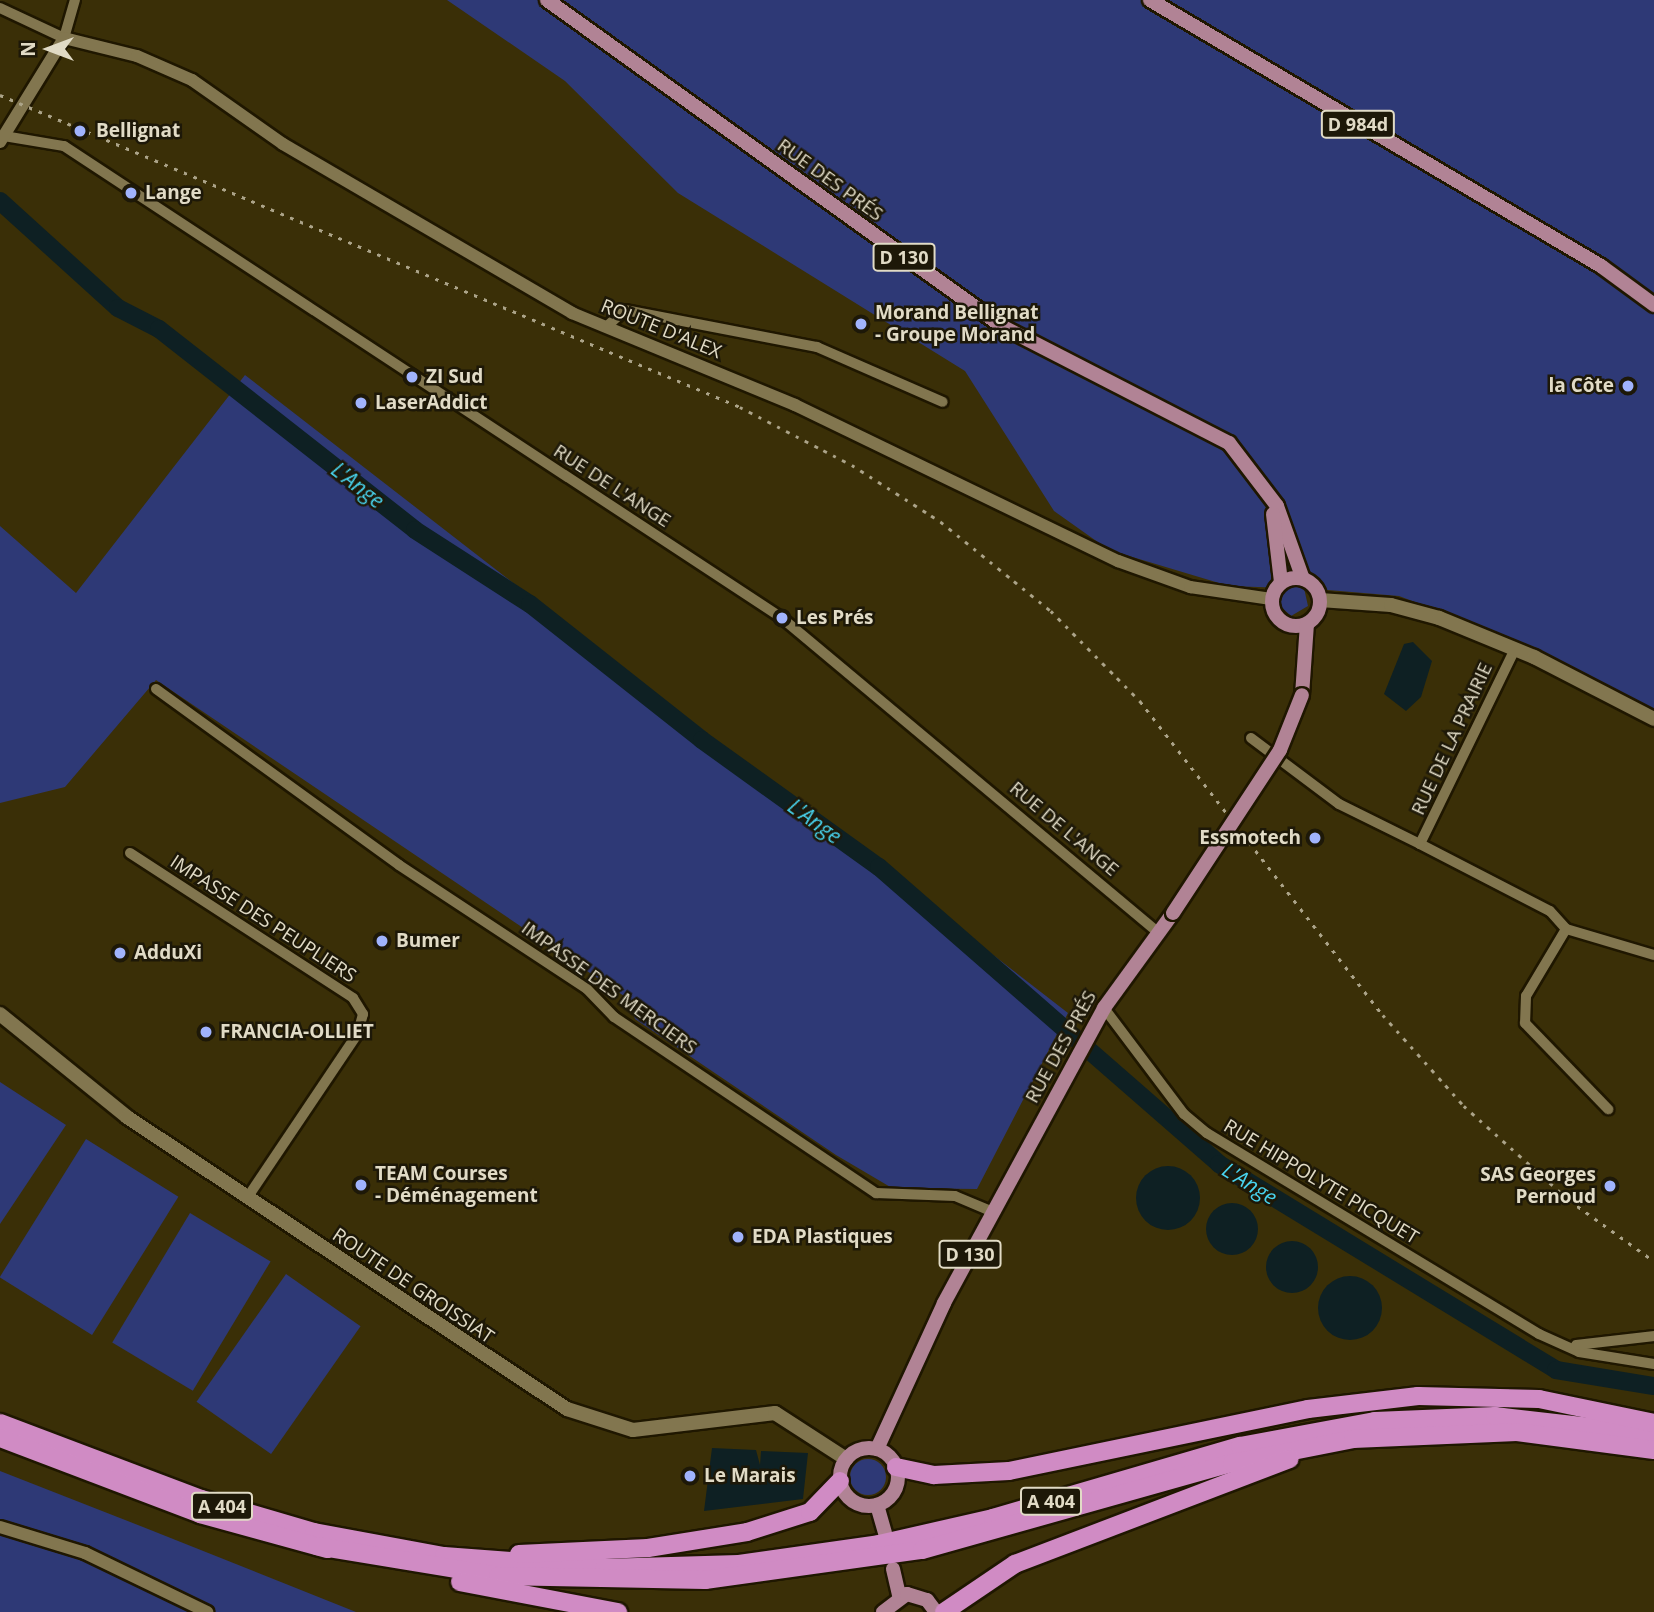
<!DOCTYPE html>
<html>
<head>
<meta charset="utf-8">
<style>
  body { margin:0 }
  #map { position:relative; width:1654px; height:1612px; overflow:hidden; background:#3a2f07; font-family:"Open Sans",sans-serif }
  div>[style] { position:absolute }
  .green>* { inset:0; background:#2e3976; transform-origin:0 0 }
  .round { border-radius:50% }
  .water>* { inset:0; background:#0e2023 }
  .river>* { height:18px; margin:-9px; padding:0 9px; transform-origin:9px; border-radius:9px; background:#0e2023 }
  .roads { filter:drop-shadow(2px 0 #1f1700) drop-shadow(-2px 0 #1f1700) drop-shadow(0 2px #1f1700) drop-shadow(0 -2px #1f1700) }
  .minor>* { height:10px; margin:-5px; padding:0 5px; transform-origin:5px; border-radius:5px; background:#82764f }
  .tertiary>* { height:12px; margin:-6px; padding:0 6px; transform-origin:6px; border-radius:6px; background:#82764f }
  .secondary>* { height:14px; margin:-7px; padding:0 7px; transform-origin:7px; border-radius:7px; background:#82764f }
  .primary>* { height:14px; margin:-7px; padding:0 7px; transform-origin:7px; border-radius:7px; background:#b18395 }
  .primary>.ring { margin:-7px; padding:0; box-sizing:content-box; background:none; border:14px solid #b18395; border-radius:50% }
  .motorway>* { height:18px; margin:-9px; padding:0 9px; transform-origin:9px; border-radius:9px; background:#d08bc4 }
  .rail>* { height:2.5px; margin-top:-1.25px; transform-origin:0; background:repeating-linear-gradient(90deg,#aca489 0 3.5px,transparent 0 10.5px) }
  .bridges { filter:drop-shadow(2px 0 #1f1700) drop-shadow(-2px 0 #1f1700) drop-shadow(0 2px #1f1700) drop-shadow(0 -2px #1f1700) }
  .primary-bridge>* { height:14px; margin:-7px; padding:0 7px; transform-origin:7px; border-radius:7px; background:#b18395 }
  .dots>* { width:19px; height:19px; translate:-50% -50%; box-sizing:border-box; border:4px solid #1d1808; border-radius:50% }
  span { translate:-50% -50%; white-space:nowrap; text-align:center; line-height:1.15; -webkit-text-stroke:5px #1d1808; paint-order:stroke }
  .shield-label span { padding:2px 5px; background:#1d1808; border:2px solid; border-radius:5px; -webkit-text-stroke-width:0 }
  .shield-label { font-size:18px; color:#e1dbc6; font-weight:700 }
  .poi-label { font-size:19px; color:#e1dbc6; font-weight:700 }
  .left { translate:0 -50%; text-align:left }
  .right { translate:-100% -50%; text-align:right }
  .street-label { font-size:19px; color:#e1dbc6 }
  .water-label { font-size:21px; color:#48d3ee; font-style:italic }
  .north { position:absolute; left:14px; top:14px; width:70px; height:70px; -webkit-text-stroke:5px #1d1808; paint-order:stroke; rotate:270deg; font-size:19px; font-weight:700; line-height:28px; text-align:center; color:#e1dbc6 }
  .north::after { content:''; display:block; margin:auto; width:24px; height:32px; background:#e1dbc6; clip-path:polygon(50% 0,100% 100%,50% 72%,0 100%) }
</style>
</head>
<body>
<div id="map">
  <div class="green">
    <div style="clip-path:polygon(447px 0,1654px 0,1654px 712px,1500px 634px,1399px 596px,1304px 588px,1308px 606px,1291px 616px,1280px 606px,1284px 588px,1229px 586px,1109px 550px,1054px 511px,965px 371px,678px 193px,565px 81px)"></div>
    <div style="clip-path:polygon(245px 375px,1068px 1013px,977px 1189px,892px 1188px,836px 1155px,635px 1019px,627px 998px,156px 680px,65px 787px,0 803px,0 526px,76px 593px)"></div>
    <div style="clip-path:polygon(0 1082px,66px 1125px,0 1224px)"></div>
    <div style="left:86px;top:1139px;width:109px;height:163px;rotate:32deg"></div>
    <div style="left:190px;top:1213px;width:94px;height:151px;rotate:31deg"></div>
    <div style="left:286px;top:1274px;width:91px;height:156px;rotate:35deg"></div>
    <div class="round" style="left:850px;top:1459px;width:36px;height:36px"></div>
    <div style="clip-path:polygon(0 1471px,143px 1527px,356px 1612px,0 1612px)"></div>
  </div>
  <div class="water">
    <div style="clip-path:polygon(1413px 642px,1432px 661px,1421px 697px,1406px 711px,1384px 694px,1404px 644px)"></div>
    <div class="round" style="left:1136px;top:1166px;width:64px;height:64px"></div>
    <div class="round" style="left:1206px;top:1203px;width:52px;height:52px"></div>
    <div class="round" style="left:1266px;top:1241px;width:52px;height:52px"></div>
    <div class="round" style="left:1318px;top:1276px;width:64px;height:64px"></div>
    <div style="clip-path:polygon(712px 1448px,756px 1450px,760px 1465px,761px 1451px,808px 1453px,803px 1499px,704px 1511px)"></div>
  </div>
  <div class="river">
    <div style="left:0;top:201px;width:159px;rotate:42.2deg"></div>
    <div style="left:118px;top:308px;width:46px;rotate:27.1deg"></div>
    <div style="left:159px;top:329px;width:325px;rotate:38.1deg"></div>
    <div style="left:415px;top:530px;width:137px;rotate:32.8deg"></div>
    <div style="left:530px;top:604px;width:219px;rotate:38.3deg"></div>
    <div style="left:702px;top:740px;width:218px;rotate:35.7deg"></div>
    <div style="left:879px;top:867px;width:451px;rotate:41.1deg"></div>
    <div style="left:1219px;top:1164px;width:395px;rotate:31.4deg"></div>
    <div style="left:1556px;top:1370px;width:99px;rotate:9.3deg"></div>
  </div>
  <div class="roads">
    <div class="minor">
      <div style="left:0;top:8px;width:71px;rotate:25.1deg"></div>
      <div style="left:64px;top:38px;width:40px;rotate:-74deg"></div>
      <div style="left:4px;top:136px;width:61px;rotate:9.5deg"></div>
      <div style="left:64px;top:146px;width:859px;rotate:33.32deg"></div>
      <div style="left:782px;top:618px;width:491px;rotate:39.9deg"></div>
      <div style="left:606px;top:327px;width:25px;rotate:-42deg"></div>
      <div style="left:625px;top:310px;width:196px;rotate:10.9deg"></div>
      <div style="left:817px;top:347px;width:137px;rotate:23.6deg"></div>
      <div style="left:1515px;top:649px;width:217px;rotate:116deg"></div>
      <div style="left:1420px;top:844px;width:146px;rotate:27.3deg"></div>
      <div style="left:1550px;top:911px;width:24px;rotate:48deg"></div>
      <div style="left:1566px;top:929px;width:78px;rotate:120.8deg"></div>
      <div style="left:1526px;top:996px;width:27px;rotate:92deg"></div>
      <div style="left:1525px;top:1023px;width:120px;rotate:46deg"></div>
      <div style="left:156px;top:689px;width:300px;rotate:35.9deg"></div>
      <div style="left:399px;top:865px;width:225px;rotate:33.4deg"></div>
      <div style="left:587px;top:989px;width:39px;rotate:46deg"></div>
      <div style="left:614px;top:1017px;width:316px;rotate:33.9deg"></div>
      <div style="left:876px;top:1193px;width:79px;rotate:2.2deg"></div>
      <div style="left:955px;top:1196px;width:41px;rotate:22.8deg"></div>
      <div style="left:1251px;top:738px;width:110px;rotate:36.9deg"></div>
      <div style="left:1339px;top:804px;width:90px;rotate:26.3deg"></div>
      <div style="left:130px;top:853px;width:266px;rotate:33deg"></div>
      <div style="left:353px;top:998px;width:19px;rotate:58deg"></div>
      <div style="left:363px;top:1014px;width:20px;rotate:105deg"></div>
      <div style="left:358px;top:1033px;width:199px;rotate:123.9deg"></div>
      <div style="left:1566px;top:929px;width:92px;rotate:16.5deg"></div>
      <div style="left:1104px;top:1008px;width:133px;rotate:53deg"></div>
      <div style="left:1184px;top:1114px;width:30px;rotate:40deg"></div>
      <div style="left:1207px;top:1133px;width:388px;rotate:31.2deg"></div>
      <div style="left:1539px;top:1334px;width:44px;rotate:24.2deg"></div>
      <div style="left:1579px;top:1352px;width:76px;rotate:9.1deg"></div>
      <div style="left:1576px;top:1345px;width:79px;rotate:-6.6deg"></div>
    </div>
    <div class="tertiary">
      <div style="left:0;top:142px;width:122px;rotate:-58.4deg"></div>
      <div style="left:64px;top:38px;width:75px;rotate:13.9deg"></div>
      <div style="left:137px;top:56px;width:60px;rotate:23.6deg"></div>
      <div style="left:192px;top:80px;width:111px;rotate:35.1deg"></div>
      <div style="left:283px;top:144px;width:335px;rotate:30.3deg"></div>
      <div style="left:572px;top:313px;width:241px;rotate:22.4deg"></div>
      <div style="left:795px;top:405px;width:359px;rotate:25.8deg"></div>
      <div style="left:1118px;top:561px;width:77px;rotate:19.9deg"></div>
      <div style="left:1190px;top:587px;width:82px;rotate:8.4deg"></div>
      <div style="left:0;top:1527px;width:89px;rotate:17deg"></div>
      <div style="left:85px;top:1553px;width:136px;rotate:25.8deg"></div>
    </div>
    <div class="secondary">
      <div style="left:1320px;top:600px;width:71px;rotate:4deg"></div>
      <div style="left:1391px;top:605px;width:50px;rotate:15.2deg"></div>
      <div style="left:1439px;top:618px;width:103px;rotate:22.3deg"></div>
      <div style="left:1534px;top:657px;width:135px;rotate:27.3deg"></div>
      <div style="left:0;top:1014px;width:164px;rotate:39deg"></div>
      <div style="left:127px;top:1117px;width:528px;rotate:33.57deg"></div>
      <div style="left:567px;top:1409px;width:69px;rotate:17.7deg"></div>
      <div style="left:633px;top:1430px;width:143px;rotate:-6.8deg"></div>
      <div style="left:775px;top:1413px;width:85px;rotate:32.9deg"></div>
    </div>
    <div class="primary">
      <div style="left:547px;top:0;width:561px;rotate:35.64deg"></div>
      <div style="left:1003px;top:327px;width:254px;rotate:27.2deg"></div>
      <div style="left:1229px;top:443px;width:79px;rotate:52.7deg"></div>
      <div style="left:1277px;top:506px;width:77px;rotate:70.4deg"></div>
      <div style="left:1150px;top:0;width:524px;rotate:30.53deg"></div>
      <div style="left:1601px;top:266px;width:66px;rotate:36.3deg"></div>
      <div style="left:1273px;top:514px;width:68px;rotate:83.3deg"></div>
      <div class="ring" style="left:1272px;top:578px;width:34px;height:34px"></div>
      <div style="left:1302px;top:695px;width:71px;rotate:-86deg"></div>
      <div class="ring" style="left:840px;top:1448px;width:44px;height:44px"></div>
      <div style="left:877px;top:1449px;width:161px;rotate:-65.3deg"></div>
      <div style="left:944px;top:1303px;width:336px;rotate:-61.5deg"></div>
      <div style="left:1104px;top:1008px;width:117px;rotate:-54deg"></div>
      <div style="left:877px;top:1505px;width:29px;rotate:74deg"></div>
      <div style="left:893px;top:1569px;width:28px;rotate:77deg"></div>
      <div style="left:883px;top:1612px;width:30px;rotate:-37deg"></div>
      <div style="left:907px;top:1594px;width:21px;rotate:17deg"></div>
      <div style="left:927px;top:1600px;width:15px;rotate:53deg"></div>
    </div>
    <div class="motorway">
      <div style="left:0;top:1423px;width:215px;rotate:20.7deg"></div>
      <div style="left:201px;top:1499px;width:118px;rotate:16.3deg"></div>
      <div style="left:314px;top:1532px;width:132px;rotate:10.5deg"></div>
      <div style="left:444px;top:1556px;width:160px;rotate:4.3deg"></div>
      <div style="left:604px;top:1568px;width:135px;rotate:-1.7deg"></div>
      <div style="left:739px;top:1564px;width:141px;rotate:-8.1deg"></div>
      <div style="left:879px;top:1544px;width:117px;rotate:-12.8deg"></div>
      <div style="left:993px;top:1518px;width:257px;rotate:-16.3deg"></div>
      <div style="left:1240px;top:1446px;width:137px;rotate:-10.5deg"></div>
      <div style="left:1375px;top:1421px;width:120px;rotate:-2.4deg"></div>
      <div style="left:1495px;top:1416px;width:160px;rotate:6.5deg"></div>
      <div style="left:0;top:1438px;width:214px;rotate:20.8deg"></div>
      <div style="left:200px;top:1514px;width:132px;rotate:15.4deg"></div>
      <div style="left:896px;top:1467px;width:39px;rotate:12deg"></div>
      <div style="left:934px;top:1475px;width:75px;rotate:-3.1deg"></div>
      <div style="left:1009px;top:1471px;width:305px;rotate:-11.7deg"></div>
      <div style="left:1308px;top:1409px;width:111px;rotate:-6.7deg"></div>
      <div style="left:1418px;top:1396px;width:121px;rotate:1.4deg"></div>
      <div style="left:1539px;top:1399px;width:117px;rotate:11.8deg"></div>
      <div style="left:317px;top:1546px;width:183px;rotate:9.4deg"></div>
      <div style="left:498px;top:1576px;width:207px;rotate:1.1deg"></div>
      <div style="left:705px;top:1580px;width:219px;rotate:-7.9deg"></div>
      <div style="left:922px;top:1550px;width:322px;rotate:-15.7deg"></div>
      <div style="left:1232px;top:1463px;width:123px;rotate:-11.2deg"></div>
      <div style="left:1353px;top:1439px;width:164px;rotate:-2.4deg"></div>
      <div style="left:1517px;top:1432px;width:138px;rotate:7.5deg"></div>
      <div style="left:519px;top:1554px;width:129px;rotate:-2.7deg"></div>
      <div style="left:648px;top:1548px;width:100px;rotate:-9.2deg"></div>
      <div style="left:747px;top:1532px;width:66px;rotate:-17.6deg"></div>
      <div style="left:810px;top:1512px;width:43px;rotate:-45.9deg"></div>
      <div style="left:460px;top:1582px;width:161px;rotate:10.8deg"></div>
      <div style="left:944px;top:1612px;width:86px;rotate:-34.1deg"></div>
      <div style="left:1015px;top:1564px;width:294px;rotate:-20.9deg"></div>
    </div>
  </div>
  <div class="rail">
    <div style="left:0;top:95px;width:803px;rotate:22.86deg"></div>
    <div style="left:740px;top:407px;width:126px;rotate:27.4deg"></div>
    <div style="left:852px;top:465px;width:106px;rotate:32.6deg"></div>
    <div style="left:941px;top:522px;width:141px;rotate:39deg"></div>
    <div style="left:1051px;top:611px;width:127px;rotate:45.3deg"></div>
    <div style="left:1140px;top:701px;width:397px;rotate:52.3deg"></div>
    <div style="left:1383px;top:1015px;width:122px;rotate:48.3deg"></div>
    <div style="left:1464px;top:1106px;width:141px;rotate:41.8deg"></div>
    <div style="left:1569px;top:1200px;width:105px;rotate:35.7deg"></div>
  </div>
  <div class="bridges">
    <div class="primary-bridge">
      <div style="left:1173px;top:913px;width:195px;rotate:-56.7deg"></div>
      <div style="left:1280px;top:750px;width:59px;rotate:-68.2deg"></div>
    </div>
  </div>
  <div class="dots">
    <div style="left:80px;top:131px;background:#a0b3fd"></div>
    <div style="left:131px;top:193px;background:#a0b3fd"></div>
    <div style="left:861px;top:324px;background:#a0b3fd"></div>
    <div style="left:412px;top:377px;background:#a0b3fd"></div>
    <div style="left:1628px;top:386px;background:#a0b3fd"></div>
    <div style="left:361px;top:403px;background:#a0b3fd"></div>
    <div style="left:782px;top:618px;background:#a0b3fd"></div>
    <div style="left:1315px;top:838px;background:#a0b3fd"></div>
    <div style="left:382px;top:941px;background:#a0b3fd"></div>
    <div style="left:120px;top:953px;background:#a0b3fd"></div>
    <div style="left:206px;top:1032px;background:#a0b3fd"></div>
    <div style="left:361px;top:1185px;background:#a0b3fd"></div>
    <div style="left:1610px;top:1186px;background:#a0b3fd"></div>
    <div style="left:738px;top:1237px;background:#a0b3fd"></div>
    <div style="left:690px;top:1476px;background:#a0b3fd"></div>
  </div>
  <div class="shield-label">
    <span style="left:1358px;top:124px">D 984d</span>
    <span style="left:904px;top:257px">D 130</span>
    <span style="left:970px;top:1254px">D 130</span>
    <span style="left:1051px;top:1501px">A 404</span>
    <span style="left:222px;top:1506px">A 404</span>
  </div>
  <div class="poi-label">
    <span class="left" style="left:96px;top:131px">Bellignat</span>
    <span class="left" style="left:145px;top:193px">Lange</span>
    <span class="left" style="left:875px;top:324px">Morand Bellignat<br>- Groupe Morand</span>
    <span class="left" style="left:426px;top:377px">ZI Sud</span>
    <span class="right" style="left:1614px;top:386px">la Côte</span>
    <span class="left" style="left:375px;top:403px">LaserAddict</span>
    <span class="left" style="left:796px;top:618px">Les Prés</span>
    <span class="right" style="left:1301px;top:838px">Essmotech</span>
    <span class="left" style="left:396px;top:941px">Bumer</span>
    <span class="left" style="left:134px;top:953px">AdduXi</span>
    <span class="left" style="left:220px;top:1032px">FRANCIA-OLLIET</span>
    <span class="left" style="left:375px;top:1185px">TEAM Courses<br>- Déménagement</span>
    <span class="right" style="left:1596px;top:1186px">SAS Georges<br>Pernoud</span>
    <span class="left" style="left:752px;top:1237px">EDA Plastiques</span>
    <span class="left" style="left:704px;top:1476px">Le Marais</span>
  </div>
  <div class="street-label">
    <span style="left:830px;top:180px;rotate:36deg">RUE DES PRÉS</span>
    <span style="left:661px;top:329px;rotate:22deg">ROUTE D'ALEX</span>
    <span style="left:612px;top:486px;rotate:33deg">RUE DE L'ANGE</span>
    <span style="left:1452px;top:739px;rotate:-65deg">RUE DE LA PRAIRIE</span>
    <span style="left:1064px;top:829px;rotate:40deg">RUE DE L'ANGE</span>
    <span style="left:263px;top:919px;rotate:33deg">IMPASSE DES PEUPLIERS</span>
    <span style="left:609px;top:988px;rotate:36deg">IMPASSE DES MERCIERS</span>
    <span style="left:1061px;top:1047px;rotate:-61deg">RUE DES PRÉS</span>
    <span style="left:1321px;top:1182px;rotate:31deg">RUE HIPPOLYTE PICQUET</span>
    <span style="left:413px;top:1286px;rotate:34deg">ROUTE DE GROISSIAT</span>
  </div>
  <div class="water-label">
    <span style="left:358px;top:485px;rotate:38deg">L'Ange</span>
    <span style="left:815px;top:821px;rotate:36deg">L'Ange</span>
    <span style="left:1250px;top:1183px;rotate:32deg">L'Ange</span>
  </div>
  <div class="north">N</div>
</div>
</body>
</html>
